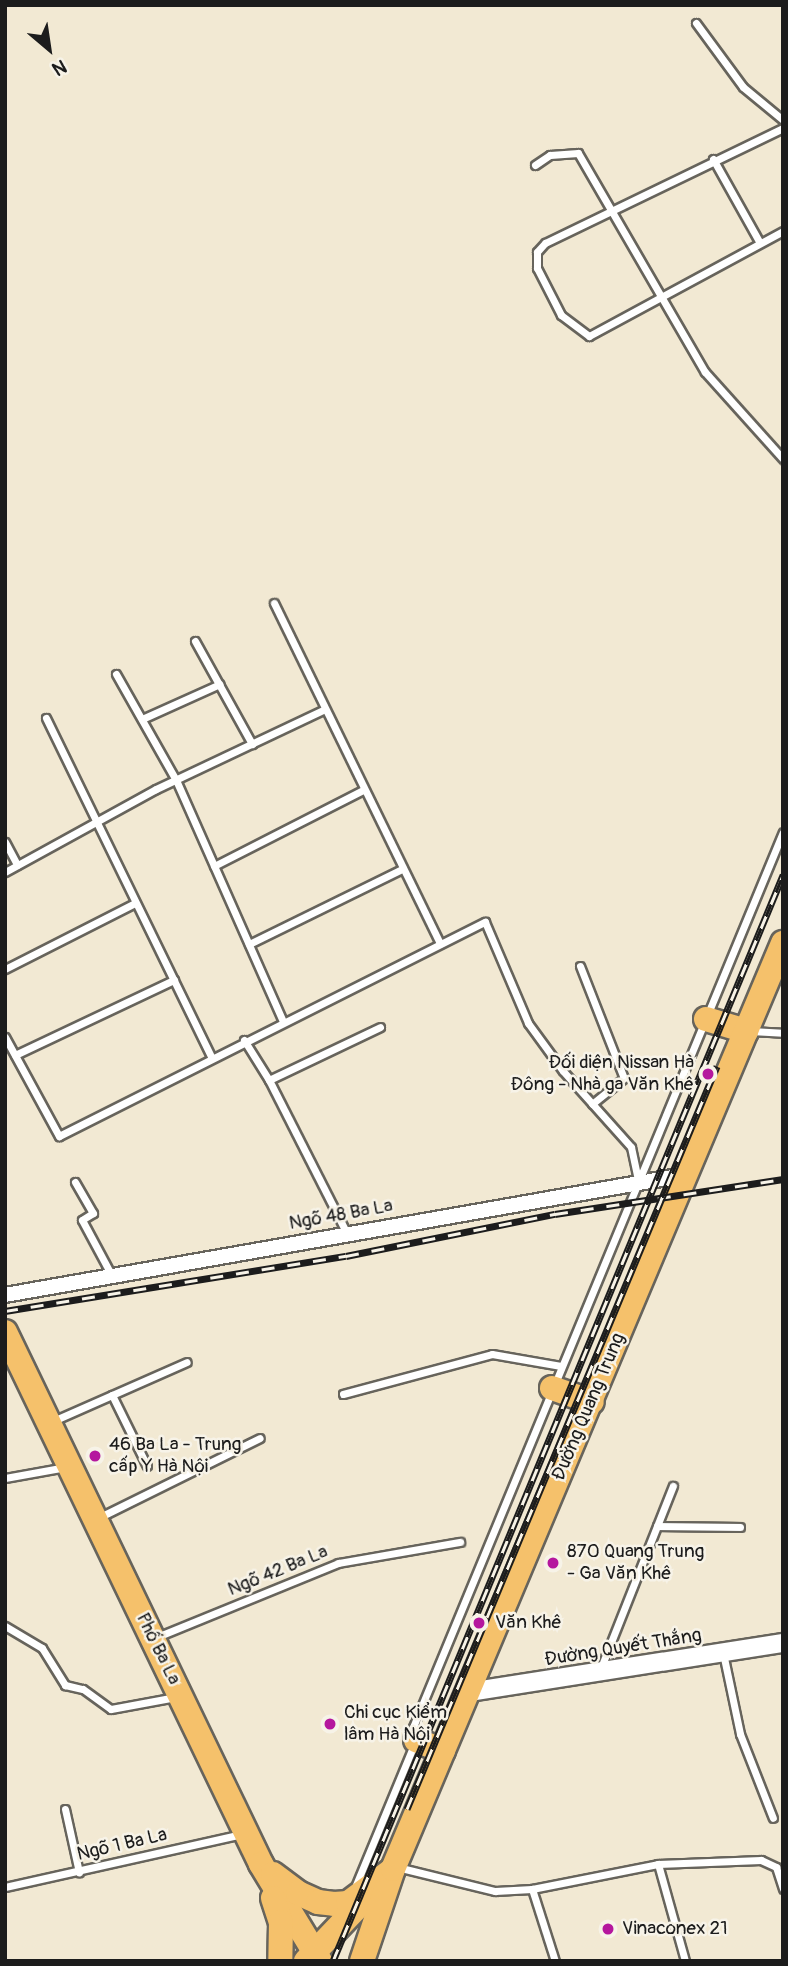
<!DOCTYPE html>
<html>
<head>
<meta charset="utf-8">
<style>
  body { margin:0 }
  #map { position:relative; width:788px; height:1966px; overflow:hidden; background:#f2e9d3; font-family:Pangolin,sans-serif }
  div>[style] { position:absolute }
  .roads { filter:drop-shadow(2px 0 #67645c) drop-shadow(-2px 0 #67645c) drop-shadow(0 2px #67645c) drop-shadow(0 -2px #67645c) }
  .service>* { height:7px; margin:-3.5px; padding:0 3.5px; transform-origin:3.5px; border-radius:3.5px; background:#fff }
  .minor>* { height:14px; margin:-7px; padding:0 7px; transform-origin:7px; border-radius:7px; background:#fff }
  .tertiary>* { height:18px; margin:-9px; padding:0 9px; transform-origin:9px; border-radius:9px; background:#fff }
  .trunk>* { height:24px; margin:-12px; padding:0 12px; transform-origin:12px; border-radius:12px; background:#f5c16b }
  .rail>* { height:7px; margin-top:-3.5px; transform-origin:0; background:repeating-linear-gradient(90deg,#f7f3e8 0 13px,#1c1c1c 0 26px); box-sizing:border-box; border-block:2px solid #1c1c1c }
  .dots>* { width:19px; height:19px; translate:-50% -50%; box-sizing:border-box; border:4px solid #f7f3e8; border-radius:50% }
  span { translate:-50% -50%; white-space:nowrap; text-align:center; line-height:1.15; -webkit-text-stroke:5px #f7f3e8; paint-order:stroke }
  .poi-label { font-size:19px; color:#1c1c1c }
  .right { translate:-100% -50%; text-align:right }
  .left { translate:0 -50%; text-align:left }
  .street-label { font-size:19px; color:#1c1c1c }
  .frame { position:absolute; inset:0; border:7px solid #1c1c1c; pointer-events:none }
  .north { position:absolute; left:14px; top:14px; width:70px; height:70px; -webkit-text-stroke:5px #f7f3e8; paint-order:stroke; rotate:151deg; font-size:19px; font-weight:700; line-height:28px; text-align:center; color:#1c1c1c }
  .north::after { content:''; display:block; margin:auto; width:24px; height:32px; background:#1c1c1c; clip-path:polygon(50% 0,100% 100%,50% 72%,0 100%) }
</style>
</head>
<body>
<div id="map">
  <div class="roads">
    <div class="service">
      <div style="left:696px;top:23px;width:79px;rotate:53.7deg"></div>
      <div style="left:743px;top:87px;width:52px;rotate:39.5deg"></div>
      <div style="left:783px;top:128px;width:264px;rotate:154.2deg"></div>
      <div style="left:545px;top:243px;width:12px;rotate:132deg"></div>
      <div style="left:537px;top:252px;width:16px;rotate:90deg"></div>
      <div style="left:537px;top:268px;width:53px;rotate:62.9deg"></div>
      <div style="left:561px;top:315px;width:35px;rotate:37deg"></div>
      <div style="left:589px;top:336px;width:221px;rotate:-28.4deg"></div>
      <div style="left:713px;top:159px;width:96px;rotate:60.8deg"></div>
      <div style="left:535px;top:165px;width:18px;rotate:-34deg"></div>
      <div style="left:550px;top:155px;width:28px;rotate:-4deg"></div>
      <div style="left:578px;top:153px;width:253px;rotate:59.9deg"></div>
      <div style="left:705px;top:372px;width:117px;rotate:48.1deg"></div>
      <div style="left:274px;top:603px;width:379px;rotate:64deg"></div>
      <div style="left:195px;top:641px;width:118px;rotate:61deg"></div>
      <div style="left:116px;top:674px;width:122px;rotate:60.5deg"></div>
      <div style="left:176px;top:780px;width:264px;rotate:66.1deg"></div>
      <div style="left:46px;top:718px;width:376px;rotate:64deg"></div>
      <div style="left:142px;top:719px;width:85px;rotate:-24.2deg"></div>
      <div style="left:5px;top:842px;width:26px;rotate:62deg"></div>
      <div style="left:214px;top:866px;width:167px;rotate:-27deg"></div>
      <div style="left:5px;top:872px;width:172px;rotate:-28.8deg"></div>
      <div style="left:156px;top:789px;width:185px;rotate:-25.3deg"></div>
      <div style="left:249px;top:944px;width:170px;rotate:-26.1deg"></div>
      <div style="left:580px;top:966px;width:120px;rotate:68.6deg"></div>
      <div style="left:624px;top:1078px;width:41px;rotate:140.9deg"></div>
      <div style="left:5px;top:969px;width:146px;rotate:-26.9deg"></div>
      <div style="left:750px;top:1031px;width:33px;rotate:3deg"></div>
      <div style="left:5px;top:1037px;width:113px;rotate:61.4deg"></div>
      <div style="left:59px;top:1136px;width:477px;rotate:-26.7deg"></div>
      <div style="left:485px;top:922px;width:110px;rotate:66.9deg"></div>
      <div style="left:528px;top:1023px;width:59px;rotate:53.9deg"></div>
      <div style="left:563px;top:1071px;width:102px;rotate:48.2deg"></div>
      <div style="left:631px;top:1147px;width:33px;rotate:78deg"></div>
      <div style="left:244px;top:1040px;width:47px;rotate:58deg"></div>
      <div style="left:269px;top:1080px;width:123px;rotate:-25.5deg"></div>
      <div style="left:15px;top:1055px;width:176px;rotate:-25.3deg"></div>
      <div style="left:269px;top:1080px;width:173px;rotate:63.1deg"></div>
      <div style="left:75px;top:1182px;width:36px;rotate:60deg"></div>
      <div style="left:93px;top:1213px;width:13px;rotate:148deg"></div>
      <div style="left:82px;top:1220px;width:64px;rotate:61.8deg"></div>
      <div style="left:343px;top:1394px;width:154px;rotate:-15deg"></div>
      <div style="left:492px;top:1354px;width:70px;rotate:9.9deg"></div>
      <div style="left:112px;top:1395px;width:79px;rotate:63.8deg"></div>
      <div style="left:53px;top:1421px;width:146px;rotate:-23.8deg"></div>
      <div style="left:5px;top:1478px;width:62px;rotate:-10.2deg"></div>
      <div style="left:100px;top:1517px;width:178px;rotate:-26.3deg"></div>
      <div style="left:657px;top:1526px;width:83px;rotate:0.7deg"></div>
      <div style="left:5px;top:1626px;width:43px;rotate:30.7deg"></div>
      <div style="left:42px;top:1648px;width:44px;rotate:58.1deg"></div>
      <div style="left:65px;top:1685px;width:18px;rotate:13deg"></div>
      <div style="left:83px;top:1689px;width:34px;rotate:36deg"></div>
      <div style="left:111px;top:1709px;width:66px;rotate:-10.5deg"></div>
      <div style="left:157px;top:1637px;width:196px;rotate:-22.2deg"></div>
      <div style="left:338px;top:1563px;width:124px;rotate:-9.8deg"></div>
      <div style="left:723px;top:1653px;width:83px;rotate:78.1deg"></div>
      <div style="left:740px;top:1734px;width:90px;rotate:68.6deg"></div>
      <div style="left:600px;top:1670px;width:198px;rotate:-68.4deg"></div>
      <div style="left:65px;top:1809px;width:65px;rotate:77.5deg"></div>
      <div style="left:658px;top:1864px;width:101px;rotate:74.4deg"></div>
      <div style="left:397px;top:1867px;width:101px;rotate:13.8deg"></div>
      <div style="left:495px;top:1891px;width:37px;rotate:-3deg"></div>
      <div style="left:532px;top:1889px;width:128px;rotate:-11.2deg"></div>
      <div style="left:658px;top:1864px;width:103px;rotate:-2.2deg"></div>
      <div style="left:761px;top:1860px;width:17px;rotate:25deg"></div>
      <div style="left:776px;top:1867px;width:23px;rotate:72deg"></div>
      <div style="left:5px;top:1887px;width:243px;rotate:-12.6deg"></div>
      <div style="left:355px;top:1887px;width:159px;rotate:-67.5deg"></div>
      <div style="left:416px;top:1740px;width:13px;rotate:-103deg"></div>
      <div style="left:413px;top:1727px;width:968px;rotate:-67.54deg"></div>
      <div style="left:532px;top:1889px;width:76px;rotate:72.3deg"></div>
    </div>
    <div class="minor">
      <div style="left:5px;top:1295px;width:690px;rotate:-10.02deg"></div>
    </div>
    <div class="tertiary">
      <div style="left:469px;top:1692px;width:318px;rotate:-8.9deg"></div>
    </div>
    <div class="trunk">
      <div style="left:706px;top:1019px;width:42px;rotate:16.7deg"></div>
      <div style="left:5px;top:1332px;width:590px;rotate:64.3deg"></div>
      <div style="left:261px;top:1864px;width:114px;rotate:58.7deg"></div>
      <div style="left:552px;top:1388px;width:42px;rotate:19.3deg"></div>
      <div style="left:416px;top:1740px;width:29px;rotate:22deg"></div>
      <div style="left:273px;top:1874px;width:31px;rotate:37deg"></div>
      <div style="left:298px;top:1893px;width:22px;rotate:24deg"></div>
      <div style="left:318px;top:1902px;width:16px;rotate:7deg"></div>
      <div style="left:334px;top:1904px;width:14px;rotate:-4deg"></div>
      <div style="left:348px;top:1903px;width:55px;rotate:-36.9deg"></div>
      <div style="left:273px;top:1898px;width:25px;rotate:72deg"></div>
      <div style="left:281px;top:1922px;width:39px;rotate:91deg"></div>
      <div style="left:306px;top:1961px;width:87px;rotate:-46.4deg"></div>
      <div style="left:362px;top:1961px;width:97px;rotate:-71.4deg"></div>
      <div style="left:393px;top:1869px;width:1005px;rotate:-67.16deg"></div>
    </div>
  </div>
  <div class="rail">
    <div style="left:5px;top:1311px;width:345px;rotate:-9.2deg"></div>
    <div style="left:346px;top:1256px;width:213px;rotate:-11.4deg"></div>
    <div style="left:555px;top:1214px;width:231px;rotate:-8.7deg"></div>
    <div style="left:407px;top:1809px;width:805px;rotate:-67.35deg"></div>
    <div style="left:333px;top:1961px;width:1176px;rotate:-67.49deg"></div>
  </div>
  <div class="dots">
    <div style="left:708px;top:1074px;background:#b5179e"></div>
    <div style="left:95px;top:1456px;background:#b5179e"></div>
    <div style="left:553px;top:1563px;background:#b5179e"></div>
    <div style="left:479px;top:1623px;background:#b5179e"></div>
    <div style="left:330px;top:1724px;background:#b5179e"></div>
    <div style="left:608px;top:1929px;background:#b5179e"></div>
  </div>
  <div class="poi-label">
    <span class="right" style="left:694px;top:1074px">Đối diện Nissan Hà<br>Đông - Nhà ga Văn Khê</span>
    <span class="left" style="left:109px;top:1456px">46 Ba La - Trung<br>cấp Y Hà Nội</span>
    <span class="left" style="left:567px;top:1563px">870 Quang Trung<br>- Ga Văn Khê</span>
    <span class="left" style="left:495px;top:1623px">Văn Khê</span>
    <span class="left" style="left:344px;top:1724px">Chi cục Kiểm<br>lâm Hà Nội</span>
    <span class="left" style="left:622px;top:1929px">Vinaconex 21</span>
  </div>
  <div class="street-label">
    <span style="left:341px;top:1215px;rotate:-10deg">Ngõ 48 Ba La</span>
    <span style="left:589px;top:1407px;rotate:-67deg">Đường Quang Trung</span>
    <span style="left:278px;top:1571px;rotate:-22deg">Ngõ 42 Ba La</span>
    <span style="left:623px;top:1648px;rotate:-9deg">Đường Quyết Thắng</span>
    <span style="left:158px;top:1649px;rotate:64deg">Phố Ba La</span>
    <span style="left:122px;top:1845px;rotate:-13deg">Ngõ 1 Ba La</span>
  </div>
  <div class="frame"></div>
  <div class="north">N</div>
</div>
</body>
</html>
